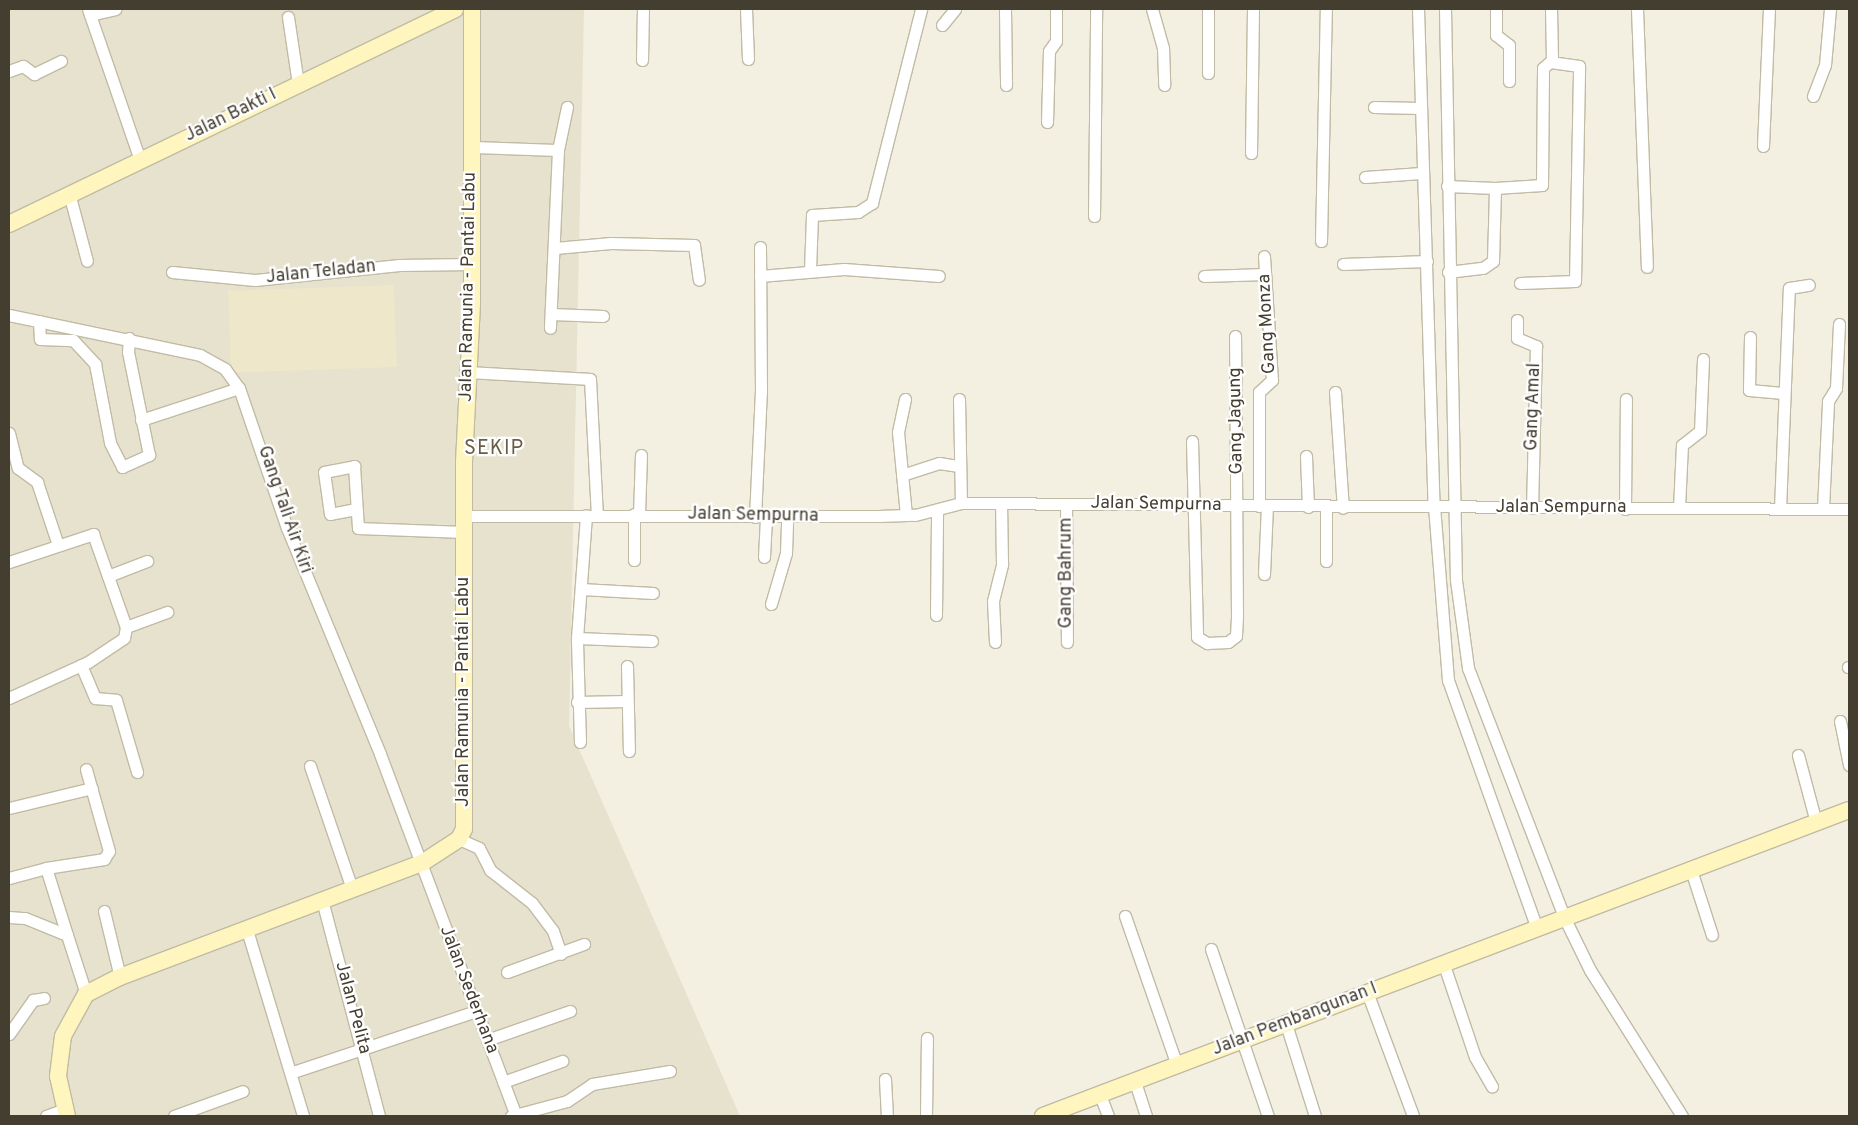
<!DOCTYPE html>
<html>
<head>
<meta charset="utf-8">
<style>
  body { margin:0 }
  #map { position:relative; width:1858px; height:1125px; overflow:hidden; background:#f3efe1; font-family:Overpass,sans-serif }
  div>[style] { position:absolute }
  .residential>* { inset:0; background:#e7e2ce }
  .education>* { inset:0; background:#eee7c9; transform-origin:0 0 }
  .roads { filter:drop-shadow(1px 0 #c1bba5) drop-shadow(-1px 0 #c1bba5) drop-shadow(0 1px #c1bba5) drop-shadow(0 -1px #c1bba5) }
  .street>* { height:11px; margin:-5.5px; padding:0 5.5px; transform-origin:5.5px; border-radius:5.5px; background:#fff }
  .secondary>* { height:16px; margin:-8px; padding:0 8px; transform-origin:8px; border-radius:8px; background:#fff5be }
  span { translate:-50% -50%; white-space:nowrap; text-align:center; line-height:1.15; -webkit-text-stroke:4.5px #fff; paint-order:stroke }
  .street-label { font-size:18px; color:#443e31 }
  .quarter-label { font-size:20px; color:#685e47; letter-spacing:1px }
  .frame { position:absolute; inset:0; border:10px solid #443e31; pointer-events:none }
</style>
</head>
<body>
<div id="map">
  <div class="residential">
    <div style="clip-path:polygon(9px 9px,584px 9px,569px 726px,740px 1116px,9px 1116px)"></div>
  </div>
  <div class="education">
    <div style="left:394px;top:285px;width:82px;height:166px;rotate:88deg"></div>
  </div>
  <div class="roads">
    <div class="street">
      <div style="left:88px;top:9px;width:160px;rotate:71deg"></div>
      <div style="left:746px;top:9px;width:50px;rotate:87.7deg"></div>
      <div style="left:1005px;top:9px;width:76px;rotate:89.2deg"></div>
      <div style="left:1152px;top:9px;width:41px;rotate:74.2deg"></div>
      <div style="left:1163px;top:48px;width:37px;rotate:88deg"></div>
      <div style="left:1208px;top:9px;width:64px;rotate:90deg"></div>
      <div style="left:1418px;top:9px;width:497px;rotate:88.2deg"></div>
      <div style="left:1434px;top:506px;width:175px;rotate:85.4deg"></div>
      <div style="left:1448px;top:680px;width:263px;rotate:70.3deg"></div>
      <div style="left:1445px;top:9px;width:571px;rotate:88.9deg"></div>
      <div style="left:1456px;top:580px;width:89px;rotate:82.2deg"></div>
      <div style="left:1468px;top:668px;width:267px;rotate:68.9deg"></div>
      <div style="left:1564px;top:917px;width:59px;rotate:63.9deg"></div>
      <div style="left:1590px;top:970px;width:173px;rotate:57.8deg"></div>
      <div style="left:1496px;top:9px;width:26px;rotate:90deg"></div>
      <div style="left:1496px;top:35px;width:16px;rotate:38deg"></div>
      <div style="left:1509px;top:45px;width:36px;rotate:90deg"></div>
      <div style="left:1637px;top:9px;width:258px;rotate:87.8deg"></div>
      <div style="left:90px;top:15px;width:26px;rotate:-13deg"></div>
      <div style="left:288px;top:17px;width:68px;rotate:81.5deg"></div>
      <div style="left:942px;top:25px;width:21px;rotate:-51deg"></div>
      <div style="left:642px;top:60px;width:51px;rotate:-88.9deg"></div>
      <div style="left:9px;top:71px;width:15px;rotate:-20deg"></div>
      <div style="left:23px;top:66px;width:14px;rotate:36deg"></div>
      <div style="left:34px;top:74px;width:30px;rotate:-26deg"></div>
      <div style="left:1813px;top:96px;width:33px;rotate:-69deg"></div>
      <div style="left:1825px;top:65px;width:56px;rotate:-84.9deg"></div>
      <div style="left:1374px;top:107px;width:46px;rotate:1.2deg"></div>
      <div style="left:1047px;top:122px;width:71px;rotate:-88.4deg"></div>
      <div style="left:1049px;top:51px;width:12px;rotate:-55deg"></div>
      <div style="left:1056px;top:41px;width:32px;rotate:-90deg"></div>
      <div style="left:1763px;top:146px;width:137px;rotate:-87.5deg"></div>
      <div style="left:473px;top:147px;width:85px;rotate:2deg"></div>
      <div style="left:558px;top:150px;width:178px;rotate:92.6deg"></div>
      <div style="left:558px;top:150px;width:44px;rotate:-78.2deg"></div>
      <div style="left:1251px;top:153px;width:144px;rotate:-89.2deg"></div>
      <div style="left:1365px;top:177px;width:56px;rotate:-4.1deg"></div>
      <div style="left:1447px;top:186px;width:48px;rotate:2.4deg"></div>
      <div style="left:69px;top:193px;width:70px;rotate:75.2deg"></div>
      <div style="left:1094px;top:216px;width:207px;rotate:-89.4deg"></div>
      <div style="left:1321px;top:241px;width:232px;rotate:-88.8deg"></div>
      <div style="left:555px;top:248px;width:56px;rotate:-5.1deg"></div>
      <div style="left:611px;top:243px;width:83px;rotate:1.4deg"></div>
      <div style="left:694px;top:245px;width:35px;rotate:82deg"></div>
      <div style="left:1343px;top:264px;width:84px;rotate:-2deg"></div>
      <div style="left:810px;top:270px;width:55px;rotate:-87.9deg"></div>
      <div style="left:812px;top:215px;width:46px;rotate:-3.7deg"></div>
      <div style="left:858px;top:212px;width:17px;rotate:-33deg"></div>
      <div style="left:872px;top:203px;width:200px;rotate:-75.8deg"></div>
      <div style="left:172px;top:272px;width:83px;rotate:5.5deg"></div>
      <div style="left:255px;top:280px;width:145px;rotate:-5.9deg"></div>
      <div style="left:399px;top:265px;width:72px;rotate:-0.8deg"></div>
      <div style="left:1448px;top:272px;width:35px;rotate:-7deg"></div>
      <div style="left:1483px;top:268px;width:12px;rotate:-35deg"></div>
      <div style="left:1493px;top:261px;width:73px;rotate:-88.4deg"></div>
      <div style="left:1495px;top:188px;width:47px;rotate:-3.7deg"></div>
      <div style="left:1542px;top:185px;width:117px;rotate:-89.5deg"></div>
      <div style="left:1543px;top:68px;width:12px;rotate:-42deg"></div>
      <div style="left:1552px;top:60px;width:51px;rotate:-91.1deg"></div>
      <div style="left:760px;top:276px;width:84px;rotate:-4.8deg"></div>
      <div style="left:844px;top:269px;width:95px;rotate:4.2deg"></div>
      <div style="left:1204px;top:276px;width:61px;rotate:-1.9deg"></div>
      <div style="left:1520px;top:283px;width:55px;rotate:-2.1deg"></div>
      <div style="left:1575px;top:281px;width:215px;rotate:-88.9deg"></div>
      <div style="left:1579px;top:66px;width:29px;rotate:-172deg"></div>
      <div style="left:551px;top:314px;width:52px;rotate:2.2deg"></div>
      <div style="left:9px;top:315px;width:195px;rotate:11.8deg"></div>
      <div style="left:200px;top:355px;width:29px;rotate:29deg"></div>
      <div style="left:225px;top:369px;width:24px;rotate:54deg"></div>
      <div style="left:239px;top:388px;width:148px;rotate:71.1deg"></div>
      <div style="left:287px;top:528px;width:244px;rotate:67.6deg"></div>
      <div style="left:380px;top:754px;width:387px;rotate:69.4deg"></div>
      <div style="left:1517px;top:320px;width:18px;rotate:90deg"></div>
      <div style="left:1517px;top:338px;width:21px;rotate:23deg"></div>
      <div style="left:1536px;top:346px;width:162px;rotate:91.4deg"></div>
      <div style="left:39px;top:321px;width:18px;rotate:87deg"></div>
      <div style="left:40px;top:339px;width:33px;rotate:2deg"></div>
      <div style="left:73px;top:340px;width:33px;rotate:47deg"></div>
      <div style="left:95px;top:364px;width:80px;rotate:79.2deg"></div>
      <div style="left:110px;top:443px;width:27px;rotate:63deg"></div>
      <div style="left:122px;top:467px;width:30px;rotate:-24deg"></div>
      <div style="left:149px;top:455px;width:105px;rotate:-101.5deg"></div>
      <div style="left:128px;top:352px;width:14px;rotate:-86deg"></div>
      <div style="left:1750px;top:337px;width:53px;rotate:91.1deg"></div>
      <div style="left:1749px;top:390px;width:34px;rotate:5deg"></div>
      <div style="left:469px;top:372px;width:121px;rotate:3.3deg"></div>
      <div style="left:590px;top:379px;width:136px;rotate:87.1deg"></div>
      <div style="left:1335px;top:392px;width:116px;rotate:86.1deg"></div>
      <div style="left:905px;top:399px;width:34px;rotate:102deg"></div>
      <div style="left:898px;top:432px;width:83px;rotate:84.5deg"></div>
      <div style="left:959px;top:399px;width:104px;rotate:88.9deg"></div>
      <div style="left:141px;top:420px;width:103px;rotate:-18.1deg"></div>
      <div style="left:9px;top:433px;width:36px;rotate:76deg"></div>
      <div style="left:18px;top:468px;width:24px;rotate:36deg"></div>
      <div style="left:37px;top:482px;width:66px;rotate:71.6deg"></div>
      <div style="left:1192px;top:441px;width:196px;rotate:88.5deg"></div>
      <div style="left:1197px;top:637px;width:12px;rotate:31deg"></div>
      <div style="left:1207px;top:643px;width:21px;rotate:-3deg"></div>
      <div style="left:1228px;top:642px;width:10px;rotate:-37deg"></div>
      <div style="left:1236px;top:636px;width:21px;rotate:-87deg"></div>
      <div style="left:1237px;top:615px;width:279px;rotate:-90.4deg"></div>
      <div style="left:1306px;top:456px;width:51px;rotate:87.8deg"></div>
      <div style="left:902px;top:475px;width:39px;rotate:-18deg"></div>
      <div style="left:939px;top:463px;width:20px;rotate:9deg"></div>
      <div style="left:1066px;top:504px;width:138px;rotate:89.6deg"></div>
      <div style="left:1259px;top:506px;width:114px;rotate:-90deg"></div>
      <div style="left:1259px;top:392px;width:18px;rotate:-43deg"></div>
      <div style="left:1272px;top:380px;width:124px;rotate:-93.7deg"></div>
      <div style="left:1326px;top:508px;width:53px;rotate:90deg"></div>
      <div style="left:1679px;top:508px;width:63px;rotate:-87.3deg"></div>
      <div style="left:1682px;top:445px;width:23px;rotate:-38deg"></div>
      <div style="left:1700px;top:431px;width:72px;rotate:-87.6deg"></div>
      <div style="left:356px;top:509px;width:26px;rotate:169deg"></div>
      <div style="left:330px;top:514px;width:42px;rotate:-98.1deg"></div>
      <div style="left:324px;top:472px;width:31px;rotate:-11deg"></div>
      <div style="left:354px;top:466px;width:62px;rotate:86.3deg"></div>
      <div style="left:358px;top:528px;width:106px;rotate:2.2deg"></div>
      <div style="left:1625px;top:509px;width:110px;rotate:-89.5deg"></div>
      <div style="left:1780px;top:509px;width:221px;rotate:-87.7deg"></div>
      <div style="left:1789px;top:288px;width:20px;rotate:-9deg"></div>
      <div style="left:1823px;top:509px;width:108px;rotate:-87.3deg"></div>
      <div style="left:1828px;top:401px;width:15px;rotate:-58deg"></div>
      <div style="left:1836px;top:388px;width:64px;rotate:-87.3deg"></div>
      <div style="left:634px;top:514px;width:46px;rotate:90deg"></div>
      <div style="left:639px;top:515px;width:60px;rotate:-88.1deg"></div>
      <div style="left:465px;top:516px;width:413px"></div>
      <div style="left:878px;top:516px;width:37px;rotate:-2deg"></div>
      <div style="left:915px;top:515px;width:48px;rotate:-14.6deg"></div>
      <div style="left:961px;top:503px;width:888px;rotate:0.39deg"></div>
      <div style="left:755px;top:517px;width:126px;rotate:-87.3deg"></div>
      <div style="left:761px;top:391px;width:144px;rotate:-90.4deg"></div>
      <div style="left:764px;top:557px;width:40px;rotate:-87.1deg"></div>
      <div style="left:9px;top:562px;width:89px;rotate:-18.4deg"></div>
      <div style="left:93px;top:534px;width:99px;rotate:70.5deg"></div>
      <div style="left:126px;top:627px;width:11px;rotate:100deg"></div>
      <div style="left:124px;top:638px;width:43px;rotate:146.3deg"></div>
      <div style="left:88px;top:662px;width:87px;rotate:155.5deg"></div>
      <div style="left:1264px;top:574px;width:68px;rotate:-87.5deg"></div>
      <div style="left:108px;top:576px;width:42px;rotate:-21deg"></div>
      <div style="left:581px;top:589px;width:72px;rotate:3.2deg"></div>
      <div style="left:771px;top:604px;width:53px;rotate:-73.6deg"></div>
      <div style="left:786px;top:553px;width:36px;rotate:-88deg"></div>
      <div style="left:936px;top:615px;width:104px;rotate:-89.4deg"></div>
      <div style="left:126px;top:627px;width:44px;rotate:-20.1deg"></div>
      <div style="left:577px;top:638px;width:75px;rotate:2.3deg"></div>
      <div style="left:995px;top:642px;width:41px;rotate:-92.8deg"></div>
      <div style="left:993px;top:601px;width:38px;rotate:-76deg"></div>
      <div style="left:1002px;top:564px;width:61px;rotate:-90.9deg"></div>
      <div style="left:81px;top:665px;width:36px;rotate:67deg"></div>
      <div style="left:95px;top:698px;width:21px;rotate:5deg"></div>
      <div style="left:116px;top:700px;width:75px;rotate:73.7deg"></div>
      <div style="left:627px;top:666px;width:85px;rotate:88.7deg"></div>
      <div style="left:1848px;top:667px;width:1px"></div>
      <div style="left:577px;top:702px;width:50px;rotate:-1.1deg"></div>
      <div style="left:1840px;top:721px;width:45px;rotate:78.4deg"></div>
      <div style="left:580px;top:742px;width:104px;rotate:-91.7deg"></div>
      <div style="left:577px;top:638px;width:123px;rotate:-85.8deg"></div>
      <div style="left:1798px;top:755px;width:69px;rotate:75deg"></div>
      <div style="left:310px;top:766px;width:130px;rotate:71.1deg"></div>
      <div style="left:9px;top:808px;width:85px;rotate:-13.5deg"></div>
      <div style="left:459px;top:839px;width:22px;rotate:24deg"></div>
      <div style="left:479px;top:848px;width:25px;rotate:63deg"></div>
      <div style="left:490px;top:870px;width:53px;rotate:38.2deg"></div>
      <div style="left:532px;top:903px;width:35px;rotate:53deg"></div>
      <div style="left:553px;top:931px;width:24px;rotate:71deg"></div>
      <div style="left:1691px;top:870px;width:68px;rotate:72.1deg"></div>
      <div style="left:9px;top:878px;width:38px;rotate:-15deg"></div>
      <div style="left:322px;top:900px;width:223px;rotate:75.2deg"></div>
      <div style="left:104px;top:911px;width:68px;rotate:76.4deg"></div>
      <div style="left:1125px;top:916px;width:158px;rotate:70.8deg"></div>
      <div style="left:9px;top:917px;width:16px;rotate:4deg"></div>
      <div style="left:25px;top:918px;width:45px;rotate:22deg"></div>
      <div style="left:67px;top:935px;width:62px;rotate:72.1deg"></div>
      <div style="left:247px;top:930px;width:194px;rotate:73.2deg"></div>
      <div style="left:67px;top:935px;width:70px;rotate:-107.4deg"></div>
      <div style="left:46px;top:868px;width:59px;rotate:-8.8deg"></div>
      <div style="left:104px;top:859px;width:9px;rotate:-58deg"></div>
      <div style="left:109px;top:851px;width:85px;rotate:-105.7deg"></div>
      <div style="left:1211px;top:949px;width:176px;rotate:71.2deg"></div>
      <div style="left:1444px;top:965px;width:97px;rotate:71.4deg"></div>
      <div style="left:1475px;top:1057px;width:34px;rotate:60deg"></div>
      <div style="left:507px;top:972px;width:82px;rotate:-20deg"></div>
      <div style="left:1367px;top:992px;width:132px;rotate:69.6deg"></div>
      <div style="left:1286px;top:1024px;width:96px;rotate:72.5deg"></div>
      <div style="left:9px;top:1034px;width:42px;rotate:-54.8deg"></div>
      <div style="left:33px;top:1000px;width:11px;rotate:-10deg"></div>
      <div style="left:487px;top:1040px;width:88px;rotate:-19.3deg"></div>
      <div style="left:293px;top:1072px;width:193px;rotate:-18.4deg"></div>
      <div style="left:885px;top:1079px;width:37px;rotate:87deg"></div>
      <div style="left:503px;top:1082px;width:63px;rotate:-19.6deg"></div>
      <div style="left:1135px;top:1082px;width:36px;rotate:72deg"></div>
      <div style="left:1100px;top:1095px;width:22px;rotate:69deg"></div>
      <div style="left:46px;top:1116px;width:20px;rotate:-20deg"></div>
      <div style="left:174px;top:1116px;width:73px;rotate:-19.9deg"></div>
      <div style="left:511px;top:1116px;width:58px;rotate:-15deg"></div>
      <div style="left:567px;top:1101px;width:30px;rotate:-34deg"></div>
      <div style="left:592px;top:1084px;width:79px;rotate:-9.5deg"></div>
      <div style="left:926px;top:1116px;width:78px;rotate:-89.3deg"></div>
    </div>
    <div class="secondary">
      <div style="left:9px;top:224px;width:495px;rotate:-25.7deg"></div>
      <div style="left:67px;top:1116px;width:41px;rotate:-102.7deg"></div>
      <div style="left:58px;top:1076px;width:40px;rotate:-82.9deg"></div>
      <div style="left:63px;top:1036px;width:48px;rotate:-61.3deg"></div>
      <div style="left:86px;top:994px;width:38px;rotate:-27deg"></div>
      <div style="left:120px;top:977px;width:323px;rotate:-20.7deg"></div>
      <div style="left:422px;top:863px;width:44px;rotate:-33deg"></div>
      <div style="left:459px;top:839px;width:11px;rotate:-63deg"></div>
      <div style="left:464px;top:829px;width:367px;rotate:-90deg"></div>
      <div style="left:464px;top:462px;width:160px;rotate:-87.1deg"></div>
      <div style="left:472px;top:302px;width:293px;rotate:-90deg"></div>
      <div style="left:1043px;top:1116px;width:862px;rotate:-20.79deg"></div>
    </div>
  </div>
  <div class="street-label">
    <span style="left:231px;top:116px;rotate:-26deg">Jalan Bakti I</span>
    <span style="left:321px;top:273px;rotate:-6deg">Jalan Teladan</span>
    <span style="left:469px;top:287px;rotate:-89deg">Jalan Ramunia - Pantai Labu</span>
    <span style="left:1268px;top:324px;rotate:-93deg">Gang Monza</span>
    <span style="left:1534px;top:407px;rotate:-88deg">Gang Amal</span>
    <span style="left:1237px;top:421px;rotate:-91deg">Gang Jagung</span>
    <span style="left:1156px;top:505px;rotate:1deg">Jalan Sempurna</span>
    <span style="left:1561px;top:508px">Jalan Sempurna</span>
    <span style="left:284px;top:510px;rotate:71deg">Gang Tali Air Kiri</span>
    <span style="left:753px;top:516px;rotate:1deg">Jalan Sempurna</span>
    <span style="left:1067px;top:573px;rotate:-90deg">Gang Bahrum</span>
    <span style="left:464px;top:692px;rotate:-90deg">Jalan Ramunia - Pantai Labu</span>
    <span style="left:468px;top:990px;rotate:69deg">Jalan Sederhana</span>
    <span style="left:352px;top:1008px;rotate:75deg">Jalan Pelita</span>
    <span style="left:1295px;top:1020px;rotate:-21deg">Jalan Pembangunan I</span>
  </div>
  <div class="quarter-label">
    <span style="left:494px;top:449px">SEKIP</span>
  </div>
  <div class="frame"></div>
</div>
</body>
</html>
